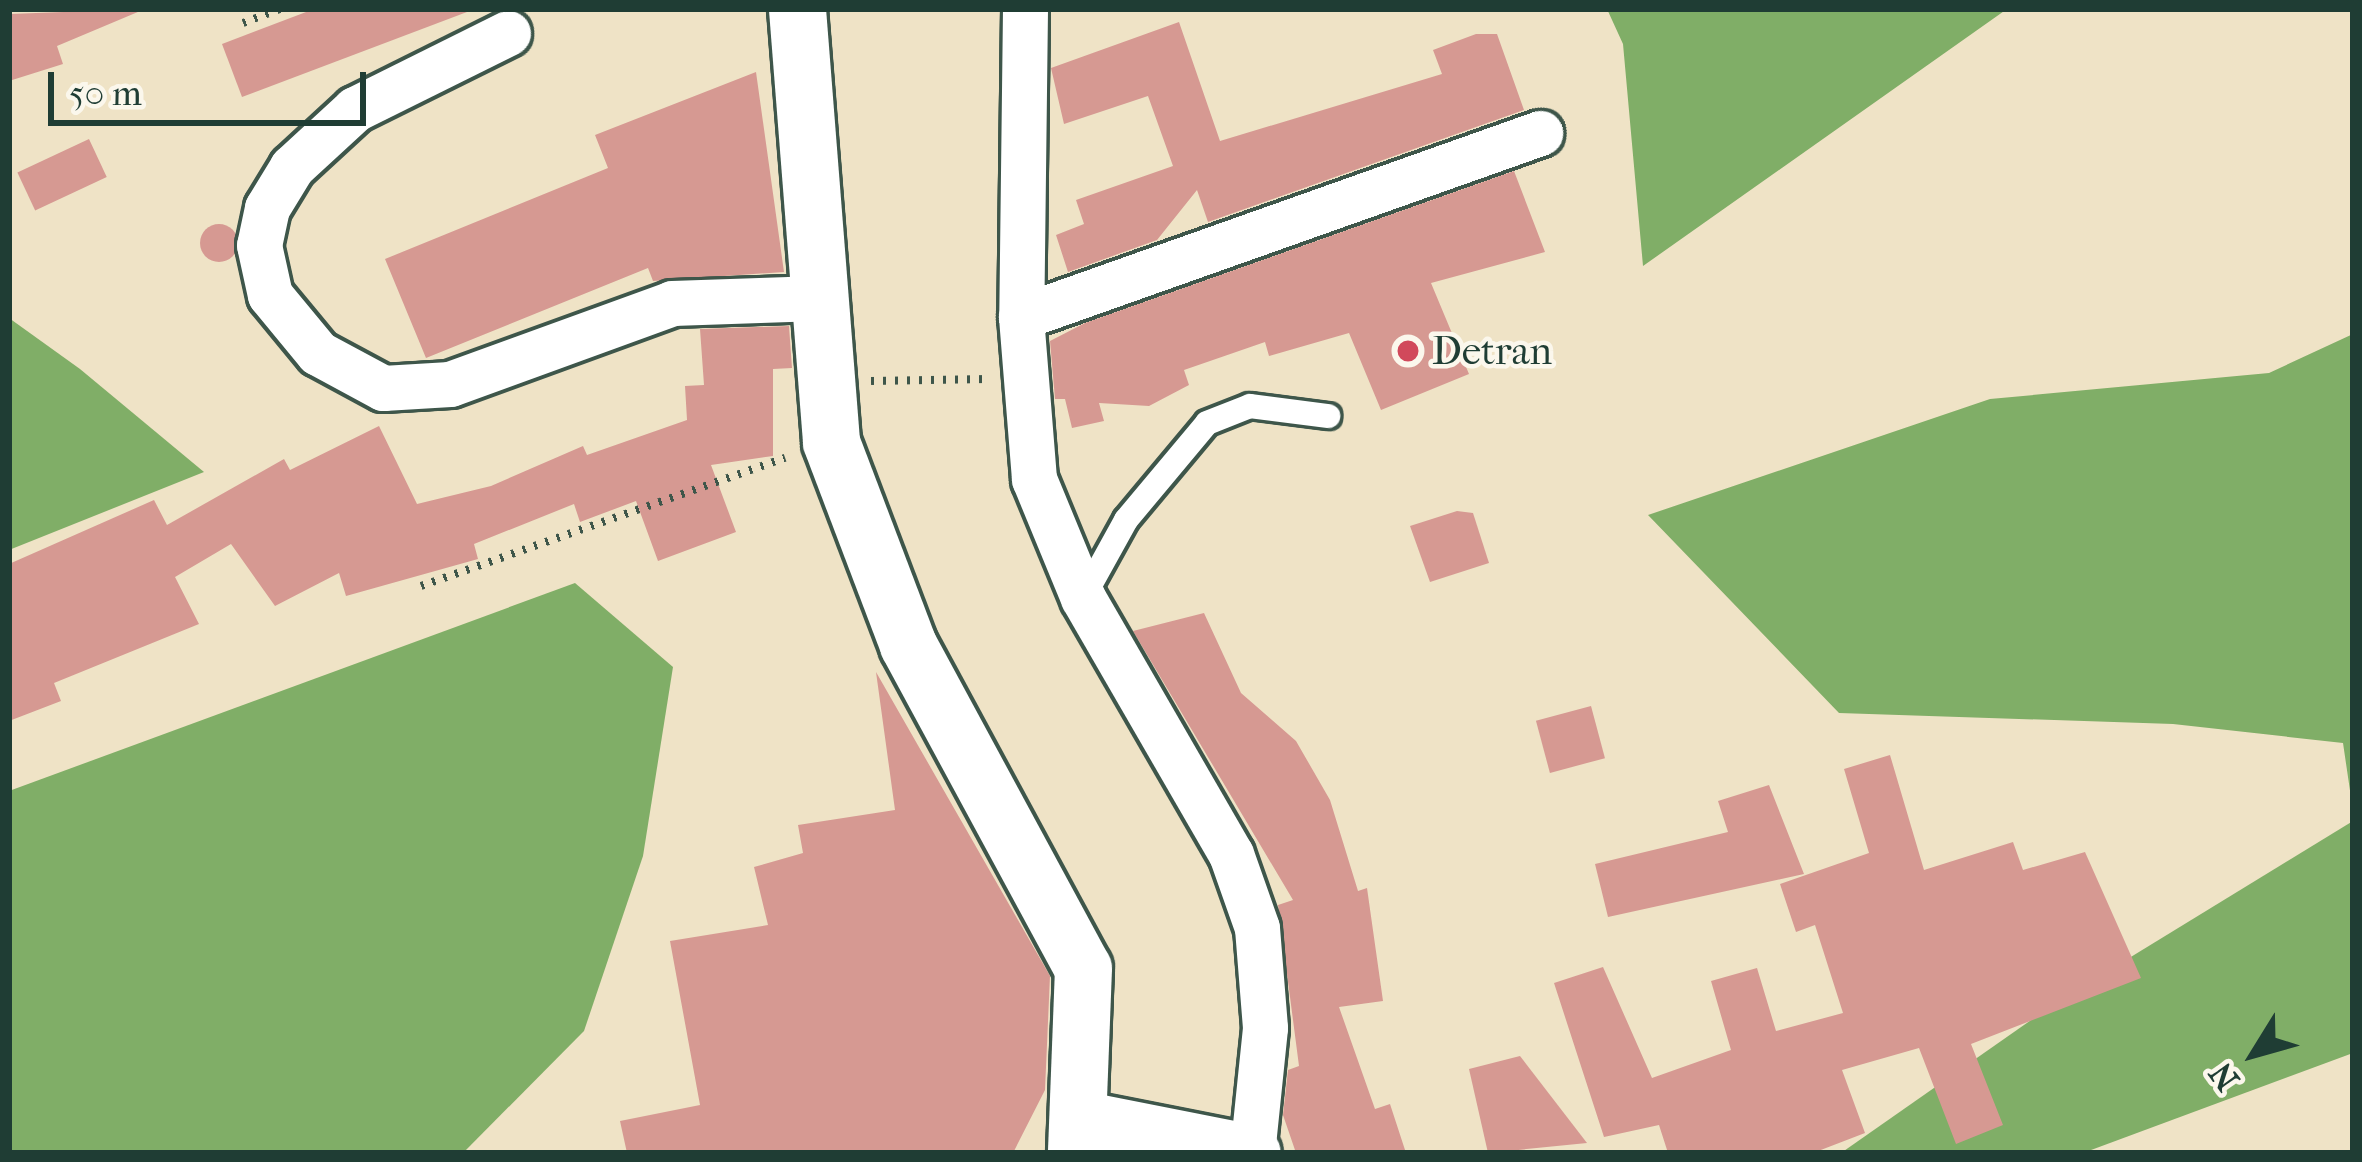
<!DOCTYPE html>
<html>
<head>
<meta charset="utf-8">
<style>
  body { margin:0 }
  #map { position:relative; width:2362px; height:1162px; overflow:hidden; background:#efe3c6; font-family:"IM FELL French Canon",serif }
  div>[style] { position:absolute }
  .forest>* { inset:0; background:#80ae67 }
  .building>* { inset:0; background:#d69992; transform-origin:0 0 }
  .round { border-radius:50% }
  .path>* { height:8px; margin-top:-4px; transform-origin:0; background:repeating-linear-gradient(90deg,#3e564a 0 3px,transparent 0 12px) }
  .roads { filter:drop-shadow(3px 0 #3e564a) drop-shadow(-3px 0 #3e564a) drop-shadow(0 3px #3e564a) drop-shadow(0 -3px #3e564a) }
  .service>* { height:24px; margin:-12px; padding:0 12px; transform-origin:12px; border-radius:12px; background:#fff }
  .minor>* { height:45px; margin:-22.5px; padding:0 22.5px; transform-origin:22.5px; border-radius:22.5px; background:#fff }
  .tertiary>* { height:57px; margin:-28.5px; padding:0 28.5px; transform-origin:28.5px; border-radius:28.5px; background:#fff }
  .dots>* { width:33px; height:33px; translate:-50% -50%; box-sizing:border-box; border:6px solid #fbf7ec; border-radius:50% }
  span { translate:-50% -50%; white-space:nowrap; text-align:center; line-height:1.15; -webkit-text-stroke:9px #fbf7ec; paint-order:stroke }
  .poi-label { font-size:39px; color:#1f3d34 }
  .left { translate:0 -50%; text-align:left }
  .frame { position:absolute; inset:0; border:12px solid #1f3d34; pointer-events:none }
  .north { position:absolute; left:2194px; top:994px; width:120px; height:120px; -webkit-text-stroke:9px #fbf7ec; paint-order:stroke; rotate:233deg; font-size:33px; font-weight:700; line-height:48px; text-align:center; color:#1f3d34 }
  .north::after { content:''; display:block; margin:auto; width:42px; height:54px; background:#1f3d34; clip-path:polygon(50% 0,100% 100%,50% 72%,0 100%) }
  .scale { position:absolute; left:48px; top:72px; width:318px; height:54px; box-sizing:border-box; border:6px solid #1f3d34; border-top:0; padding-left:15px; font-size:36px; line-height:42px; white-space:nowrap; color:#1f3d34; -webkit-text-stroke:9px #fbf7ec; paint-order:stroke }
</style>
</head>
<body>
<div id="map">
  <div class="forest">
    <div style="clip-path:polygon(1607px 9px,2007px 9px,1643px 266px,1623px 44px)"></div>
    <div style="clip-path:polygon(9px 318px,80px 369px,204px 472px,9px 550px)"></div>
    <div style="clip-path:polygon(2353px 334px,2353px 811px,2343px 743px,2173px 724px,1839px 713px,1648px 515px,1990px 399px,2269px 373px)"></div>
    <div style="clip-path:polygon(575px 583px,673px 667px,643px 856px,584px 1031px,463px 1153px,9px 1153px,9px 791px)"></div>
    <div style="clip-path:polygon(2353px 821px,2353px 1053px,2083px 1153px,1841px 1153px,2054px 1004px)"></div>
  </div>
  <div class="building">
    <div style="clip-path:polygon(145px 9px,57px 46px,63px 64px,9px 81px,9px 14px)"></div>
    <div style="clip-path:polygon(314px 9px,467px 9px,467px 12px,242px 97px,222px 44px)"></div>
    <div style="clip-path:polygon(1179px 22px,1220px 141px,1442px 74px,1433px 50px,1476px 34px,1497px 34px,1524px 110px,1208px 222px,1197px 190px,1157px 240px,1068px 272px,1056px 235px,1084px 224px,1076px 200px,1173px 166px,1148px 96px,1064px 124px,1051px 68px)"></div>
    <div style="clip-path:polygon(756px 72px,784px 272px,653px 281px,648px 268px,426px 358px,385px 259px,608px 168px,595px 135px)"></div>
    <div style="left:89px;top:139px;width:42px;height:79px;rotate:65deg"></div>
    <div style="clip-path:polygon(1514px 171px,1545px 252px,1431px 283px,1469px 374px,1381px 410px,1349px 333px,1269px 356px,1265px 342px,1184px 370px,1189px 385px,1149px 406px,1099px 403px,1104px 421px,1072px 428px,1065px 399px,1055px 399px,1050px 341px,1085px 323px)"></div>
    <div class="round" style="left:200px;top:224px;width:38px;height:38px"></div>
    <div style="clip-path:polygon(789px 326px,792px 368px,773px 369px,773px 456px,711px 465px,736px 532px,658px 561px,636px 501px,580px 522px,574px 504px,474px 544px,478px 559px,346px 596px,339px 573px,275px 606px,231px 544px,175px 577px,199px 624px,54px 683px,61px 701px,9px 721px,9px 564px,154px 500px,167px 525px,284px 459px,290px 470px,379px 426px,417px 504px,491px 486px,583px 446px,587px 455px,687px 420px,685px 386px,704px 385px,700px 329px)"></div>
    <div style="clip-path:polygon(1457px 511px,1473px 513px,1489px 563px,1430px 582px,1410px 526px)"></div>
    <div style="clip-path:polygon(1204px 613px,1241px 693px,1296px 741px,1330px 800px,1358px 891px,1367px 888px,1383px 1001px,1339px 1007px,1375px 1109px,1390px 1104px,1406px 1153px,1296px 1153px,1283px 1115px,1288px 1070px,1299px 1066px,1278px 905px,1293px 900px,1133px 631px)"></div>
    <div style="clip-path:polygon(876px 672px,1050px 976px,1045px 1090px,1013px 1153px,627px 1153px,620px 1121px,700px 1105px,670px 941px,768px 925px,754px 867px,803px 853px,798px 825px,895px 810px)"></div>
    <div style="left:1591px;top:706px;width:54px;height:57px;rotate:75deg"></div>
    <div style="clip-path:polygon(1890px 755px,1924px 870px,2013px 842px,2023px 870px,2085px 852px,2141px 978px,1971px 1044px,2003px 1125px,1956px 1144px,1919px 1048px,1842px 1070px,1865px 1133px,1813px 1153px,1668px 1153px,1659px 1125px,1604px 1137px,1554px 983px,1603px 967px,1652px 1078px,1731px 1050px,1711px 981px,1757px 968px,1776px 1031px,1843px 1013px,1815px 925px,1796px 932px,1780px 884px,1869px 853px,1844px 769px)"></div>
    <div style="clip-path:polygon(1769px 785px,1804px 874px,1608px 917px,1595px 864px,1728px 832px,1718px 801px)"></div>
    <div style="clip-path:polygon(1520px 1056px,1587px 1143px,1488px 1153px,1469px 1069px)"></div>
  </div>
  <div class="path">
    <div style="left:243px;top:23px;width:40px;rotate:-21deg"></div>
    <div style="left:871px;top:381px;width:117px;rotate:-1deg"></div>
    <div style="left:421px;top:586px;width:386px;rotate:-19.4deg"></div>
  </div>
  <div class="roads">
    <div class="service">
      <div style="left:1083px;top:598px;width:89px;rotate:-61.1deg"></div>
      <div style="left:1126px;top:520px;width:126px;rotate:-50.1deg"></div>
      <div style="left:1207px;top:423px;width:46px;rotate:-21.6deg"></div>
      <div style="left:1250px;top:406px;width:79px;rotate:7.3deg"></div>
    </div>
    <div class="minor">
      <div style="left:1025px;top:9px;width:308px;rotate:90.7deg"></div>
      <div style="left:1021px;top:317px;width:163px;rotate:85.4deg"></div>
      <div style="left:1034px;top:479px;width:129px;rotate:67.6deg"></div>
      <div style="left:1083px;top:598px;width:296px;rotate:60deg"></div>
      <div style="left:1231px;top:854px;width:78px;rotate:70.6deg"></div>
      <div style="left:1257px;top:928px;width:100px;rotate:85.4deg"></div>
      <div style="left:1265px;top:1028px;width:126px;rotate:95.9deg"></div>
      <div style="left:508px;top:33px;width:171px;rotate:153.6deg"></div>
      <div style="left:355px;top:109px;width:86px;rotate:137.4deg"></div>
      <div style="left:292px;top:167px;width:48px;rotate:121.4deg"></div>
      <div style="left:267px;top:208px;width:38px;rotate:102deg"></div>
      <div style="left:259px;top:245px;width:51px;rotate:77.6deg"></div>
      <div style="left:270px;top:295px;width:75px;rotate:50.4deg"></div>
      <div style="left:318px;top:353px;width:74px;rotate:28.3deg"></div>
      <div style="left:383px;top:388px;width:67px;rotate:-3.4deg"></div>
      <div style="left:450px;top:384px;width:236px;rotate:-20deg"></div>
      <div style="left:672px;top:303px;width:146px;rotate:-2deg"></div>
      <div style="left:1021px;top:317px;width:551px;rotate:-19.52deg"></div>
    </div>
    <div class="tertiary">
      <div style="left:797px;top:9px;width:434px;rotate:85.5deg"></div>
      <div style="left:831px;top:442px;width:217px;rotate:69.2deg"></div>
      <div style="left:908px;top:645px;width:367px;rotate:61.6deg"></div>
      <div style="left:1083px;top:968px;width:185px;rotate:92.2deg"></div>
      <div style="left:1085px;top:1120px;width:170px;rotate:11.2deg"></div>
    </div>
  </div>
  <div class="dots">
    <div style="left:1408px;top:351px;background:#d1495b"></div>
  </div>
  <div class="poi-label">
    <span class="left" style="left:1432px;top:351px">Detran</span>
  </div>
  <div class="frame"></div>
  <div class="north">N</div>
  <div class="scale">50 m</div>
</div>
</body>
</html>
